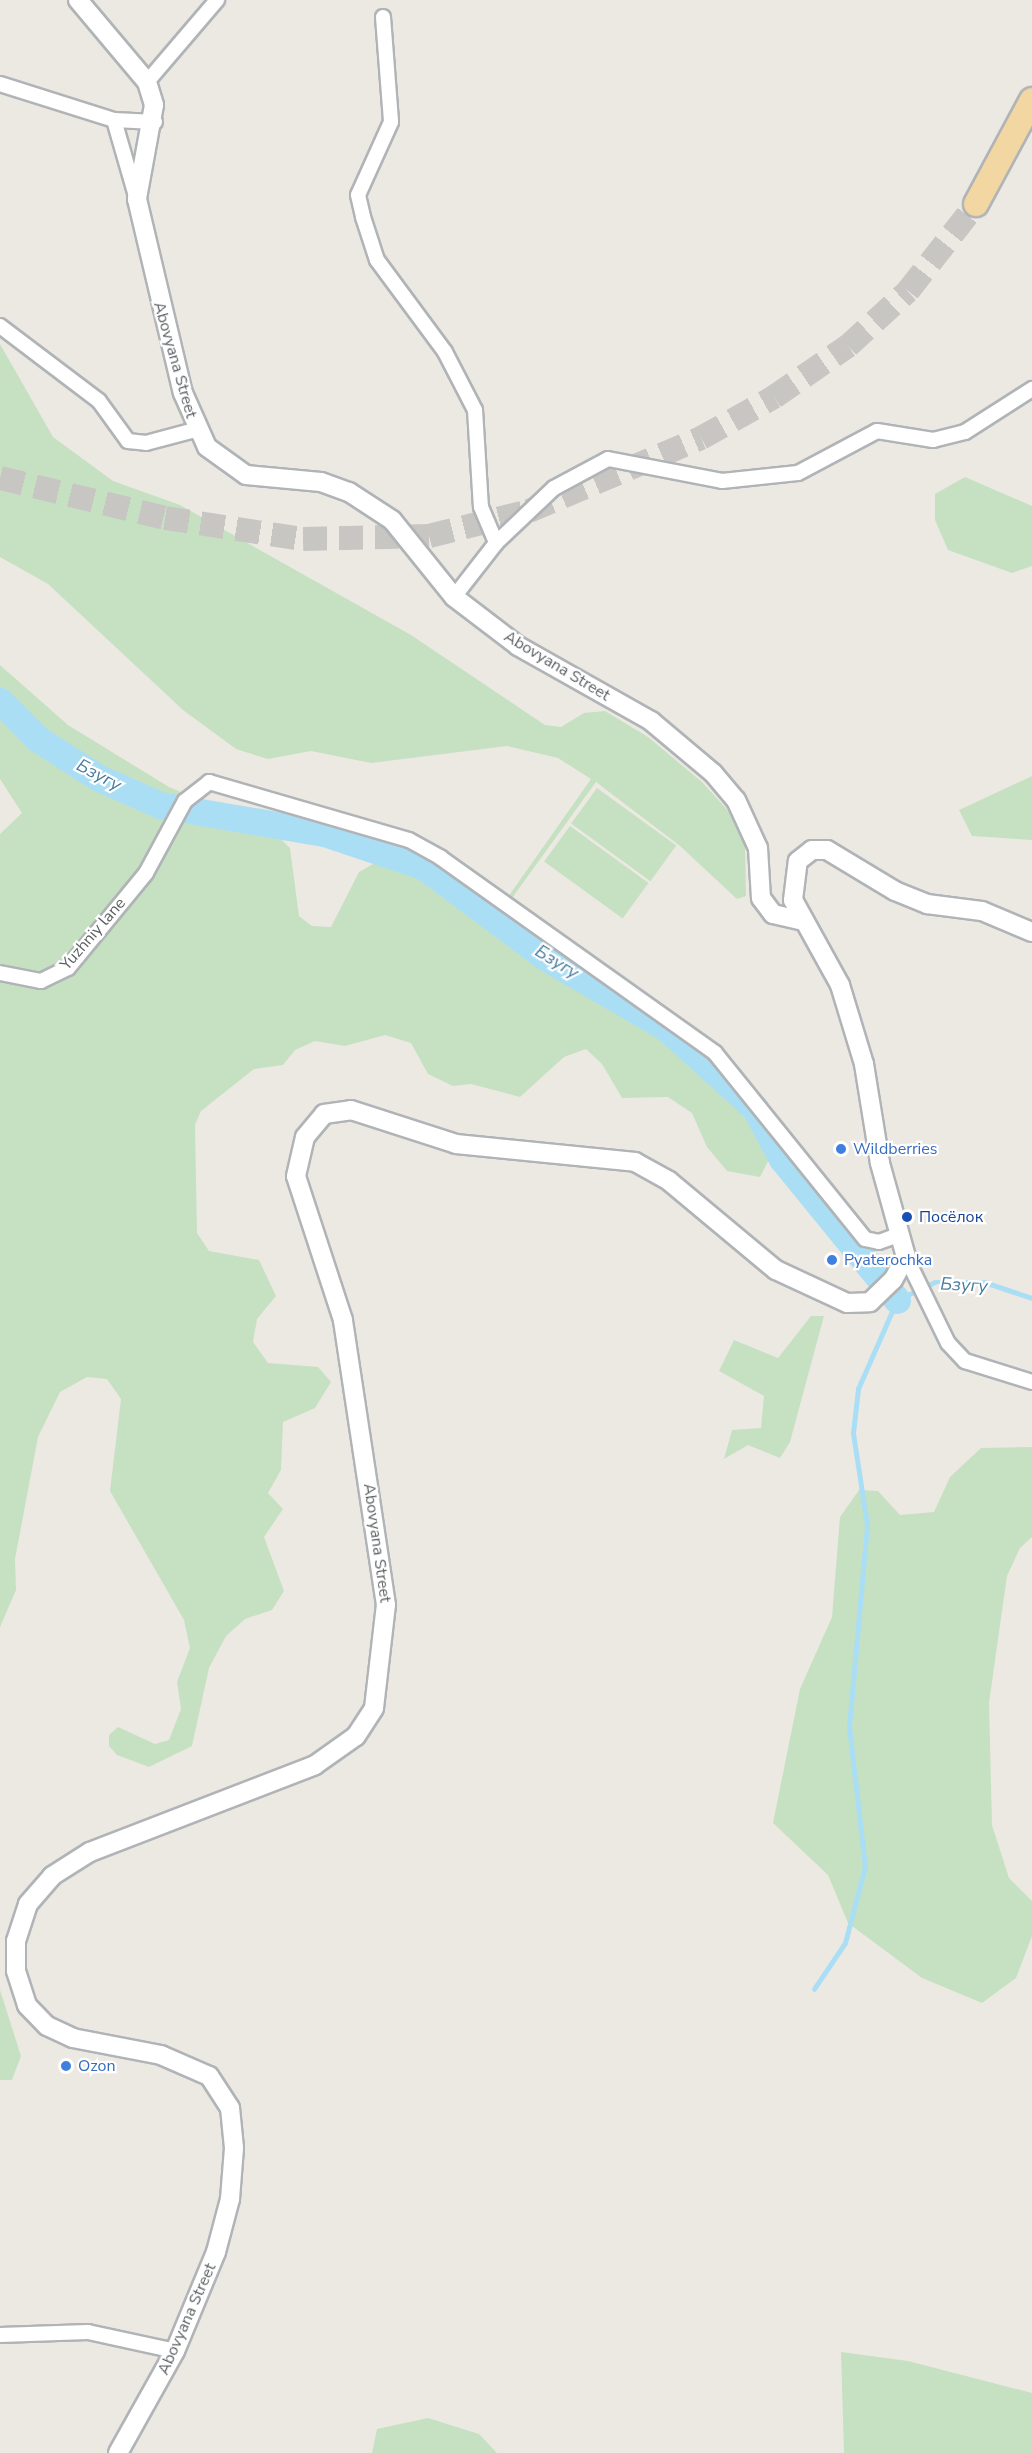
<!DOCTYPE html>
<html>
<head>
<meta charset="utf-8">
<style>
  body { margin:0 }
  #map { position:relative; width:1032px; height:2453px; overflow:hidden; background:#ece9e3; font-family:"Nunito Sans",sans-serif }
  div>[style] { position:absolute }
  .green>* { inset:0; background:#c6e1c2; transform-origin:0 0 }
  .stream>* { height:4.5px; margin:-2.25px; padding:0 2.25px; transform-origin:2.25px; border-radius:2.25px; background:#aadef5 }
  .river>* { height:27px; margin:-13.5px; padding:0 13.5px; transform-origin:13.5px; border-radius:13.5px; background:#aadef5 }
  .trunk-tunnel>* { height:24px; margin-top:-12px; transform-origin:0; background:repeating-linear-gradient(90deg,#c8c6c3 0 24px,transparent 0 36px) }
  .roads { filter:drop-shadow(2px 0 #b0b4b7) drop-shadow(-2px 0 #b0b4b7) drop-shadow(0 2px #b0b4b7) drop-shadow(0 -2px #b0b4b7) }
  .minor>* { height:14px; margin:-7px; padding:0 7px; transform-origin:7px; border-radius:7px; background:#fff }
  .tertiary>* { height:18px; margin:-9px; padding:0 9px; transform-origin:9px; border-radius:9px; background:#fff }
  .trunk>* { height:24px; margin:-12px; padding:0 12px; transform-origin:12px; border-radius:12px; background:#f2d7a2 }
  .dots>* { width:16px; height:16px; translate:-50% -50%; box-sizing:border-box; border:3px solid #fff; border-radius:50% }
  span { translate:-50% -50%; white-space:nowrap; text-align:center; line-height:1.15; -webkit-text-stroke:4.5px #fff; paint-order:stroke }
  .street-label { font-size:16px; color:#5b5f62 }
  .shop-label { font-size:16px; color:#366cbe }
  .left { translate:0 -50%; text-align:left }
  .transit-label { font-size:16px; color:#164399 }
  .water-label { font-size:18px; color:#477b9c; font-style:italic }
</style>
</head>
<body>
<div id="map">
  <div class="green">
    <div style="clip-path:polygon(0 344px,53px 437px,113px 481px,180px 505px,411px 635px,545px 725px,561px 727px,584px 713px,605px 711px,648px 737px,702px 782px,733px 816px,745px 845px,746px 896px,737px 899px,680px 846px,596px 782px,499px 916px,703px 1050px,750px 1099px,777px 1144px,760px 1177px,727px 1171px,707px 1147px,692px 1113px,668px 1097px,622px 1098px,602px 1064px,586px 1049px,564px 1057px,520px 1097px,471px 1084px,453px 1086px,428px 1074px,411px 1043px,385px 1035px,345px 1046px,315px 1041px,295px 1050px,283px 1065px,254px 1069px,201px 1111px,195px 1125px,197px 1233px,209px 1251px,259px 1260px,276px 1296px,257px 1319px,253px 1342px,268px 1363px,318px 1367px,331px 1382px,315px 1408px,283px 1422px,281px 1470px,268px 1493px,283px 1509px,264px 1537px,284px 1591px,272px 1610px,245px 1619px,226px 1636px,209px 1668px,192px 1746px,149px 1767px,117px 1755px,109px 1746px,109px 1735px,118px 1727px,155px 1744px,169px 1740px,181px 1709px,177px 1682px,190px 1648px,184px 1620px,110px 1491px,121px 1399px,107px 1379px,87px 1377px,60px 1392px,38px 1437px,15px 1559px,16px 1590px,0 1627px,0 834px,22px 813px,0 779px,0 665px,68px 725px,169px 787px,271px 830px,290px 848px,299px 916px,312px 926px,331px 927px,359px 872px,380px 860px,413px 865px,496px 914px,591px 779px,558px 758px,507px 746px,371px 763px,311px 751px,268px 759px,236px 749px,183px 710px,48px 584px,0 557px)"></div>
    <div style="clip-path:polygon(965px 477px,1032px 506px,1032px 566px,1012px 573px,948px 550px,935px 520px,935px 494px)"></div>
    <div style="clip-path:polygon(1032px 776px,1032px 840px,972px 836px,959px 810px)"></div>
    <div style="left:597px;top:788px;width:98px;height:44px;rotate:36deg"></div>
    <div style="left:570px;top:826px;width:97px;height:44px;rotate:36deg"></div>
    <div style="clip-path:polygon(811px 1316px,824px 1316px,790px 1442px,780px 1458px,748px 1445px,724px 1459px,732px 1430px,761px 1428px,764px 1396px,719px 1371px,734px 1340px,778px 1358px)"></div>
    <div style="clip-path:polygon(1032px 1447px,1032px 1537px,1020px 1548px,1007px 1576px,989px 1703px,992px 1825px,1009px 1878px,1032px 1901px,1032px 1936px,1016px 1978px,982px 2003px,922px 1978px,848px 1923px,828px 1875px,773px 1823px,800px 1689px,832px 1617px,840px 1517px,859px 1490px,878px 1491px,900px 1515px,934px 1512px,950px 1477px,981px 1448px)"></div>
    <div style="clip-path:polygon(0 1990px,21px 2056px,12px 2080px,0 2080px)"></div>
    <div style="clip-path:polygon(841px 2352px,908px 2361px,1032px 2393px,1032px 2453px,844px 2453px)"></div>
    <div style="clip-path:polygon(428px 2418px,479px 2434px,497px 2453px,372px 2453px,377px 2429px)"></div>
  </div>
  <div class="stream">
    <div style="left:814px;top:1989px;width:55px;rotate:-56deg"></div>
    <div style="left:845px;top:1943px;width:79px;rotate:-75.3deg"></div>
    <div style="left:865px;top:1867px;width:141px;rotate:-96.5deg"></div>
    <div style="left:849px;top:1727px;width:203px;rotate:-84.9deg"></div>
    <div style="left:867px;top:1525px;width:93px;rotate:-98.7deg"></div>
    <div style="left:853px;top:1433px;width:44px;rotate:-83.5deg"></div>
    <div style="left:858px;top:1389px;width:97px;rotate:-66.3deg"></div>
    <div style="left:897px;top:1300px;width:42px;rotate:-25.3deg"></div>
    <div style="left:935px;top:1282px;width:49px"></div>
    <div style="left:984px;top:1282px;width:51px;rotate:18.4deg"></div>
  </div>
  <div class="river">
    <div style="left:0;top:701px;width:54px;rotate:45deg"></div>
    <div style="left:38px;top:739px;width:72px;rotate:32.6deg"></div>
    <div style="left:99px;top:778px;width:67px;rotate:23.9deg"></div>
    <div style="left:160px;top:805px;width:166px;rotate:9.7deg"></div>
    <div style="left:324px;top:833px;width:104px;rotate:18.4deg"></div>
    <div style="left:423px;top:866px;width:152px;rotate:36.7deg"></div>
    <div style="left:545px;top:957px;width:139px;rotate:30.3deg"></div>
    <div style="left:665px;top:1027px;width:121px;rotate:42deg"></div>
    <div style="left:755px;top:1108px;width:58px;rotate:62.1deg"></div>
    <div style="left:782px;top:1159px;width:182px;rotate:50.8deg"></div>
  </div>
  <div class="trunk-tunnel">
    <div style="left:0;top:478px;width:170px;rotate:13.6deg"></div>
    <div style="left:165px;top:518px;width:140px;rotate:8.7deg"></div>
    <div style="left:303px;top:539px;width:126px;rotate:-1.4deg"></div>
    <div style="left:429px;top:536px;width:103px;rotate:-14deg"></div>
    <div style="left:529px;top:511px;width:187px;rotate:-23deg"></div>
    <div style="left:701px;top:438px;width:84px;rotate:-29.3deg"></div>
    <div style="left:774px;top:397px;width:90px;rotate:-34.6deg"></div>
    <div style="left:848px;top:346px;width:81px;rotate:-42.5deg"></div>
    <div style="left:908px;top:291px;width:110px;rotate:-52deg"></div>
  </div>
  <div class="roads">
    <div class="minor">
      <div style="left:383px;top:17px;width:105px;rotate:85.6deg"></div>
      <div style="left:391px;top:122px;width:80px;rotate:114.3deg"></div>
      <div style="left:358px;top:195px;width:23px;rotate:77deg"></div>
      <div style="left:363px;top:217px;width:45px;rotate:72deg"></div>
      <div style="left:377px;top:260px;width:114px;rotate:53.5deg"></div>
      <div style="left:445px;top:352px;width:65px;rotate:62.7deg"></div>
      <div style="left:475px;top:410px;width:97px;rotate:86.5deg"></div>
      <div style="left:481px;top:507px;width:39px;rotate:67deg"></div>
      <div style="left:147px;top:82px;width:108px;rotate:-49.5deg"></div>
      <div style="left:0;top:84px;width:120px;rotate:17.5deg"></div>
      <div style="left:114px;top:120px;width:41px;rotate:2.8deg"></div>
      <div style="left:114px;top:120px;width:79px;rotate:73.9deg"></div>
      <div style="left:0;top:326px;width:124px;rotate:37.1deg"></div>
      <div style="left:99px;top:401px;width:49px;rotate:54.1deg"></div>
      <div style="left:128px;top:441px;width:18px;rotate:6deg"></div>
      <div style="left:146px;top:443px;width:51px;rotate:-14.9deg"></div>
      <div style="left:454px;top:597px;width:68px;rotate:-52.1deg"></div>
      <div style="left:496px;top:543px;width:80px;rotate:-43.5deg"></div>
      <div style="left:554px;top:488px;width:61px;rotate:-28.2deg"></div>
      <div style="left:608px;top:459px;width:116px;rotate:10.9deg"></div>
      <div style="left:722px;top:481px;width:76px;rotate:-6deg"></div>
      <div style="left:798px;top:473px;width:89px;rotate:-28deg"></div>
      <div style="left:877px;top:431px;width:57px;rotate:9.1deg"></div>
      <div style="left:933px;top:440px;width:33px;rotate:-14deg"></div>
      <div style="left:965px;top:432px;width:80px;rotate:-32.7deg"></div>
      <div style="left:0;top:973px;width:42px;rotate:11deg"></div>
      <div style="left:41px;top:981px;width:30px;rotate:-26deg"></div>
      <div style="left:68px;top:968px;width:123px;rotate:-50.6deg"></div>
      <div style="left:146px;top:873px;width:82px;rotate:-61.6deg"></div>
      <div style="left:185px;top:801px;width:31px;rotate:-38deg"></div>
      <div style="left:209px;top:782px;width:208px;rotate:16.2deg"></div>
      <div style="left:409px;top:840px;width:37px;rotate:29deg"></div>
      <div style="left:441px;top:858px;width:336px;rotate:35.4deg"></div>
      <div style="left:715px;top:1053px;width:239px;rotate:51.1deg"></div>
      <div style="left:865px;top:1239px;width:14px;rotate:12deg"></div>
      <div style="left:879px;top:1242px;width:20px;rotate:-20deg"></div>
      <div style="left:906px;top:1257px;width:96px;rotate:64deg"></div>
      <div style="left:948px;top:1343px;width:25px;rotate:47deg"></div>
      <div style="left:965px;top:1361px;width:70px;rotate:17.4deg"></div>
      <div style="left:0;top:2335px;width:88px;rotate:-2deg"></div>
      <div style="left:88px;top:2332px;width:89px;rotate:12.3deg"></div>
    </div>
    <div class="tertiary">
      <div style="left:78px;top:0;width:107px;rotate:49.9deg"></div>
      <div style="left:147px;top:82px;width:24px;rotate:73deg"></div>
      <div style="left:154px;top:105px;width:96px;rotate:100.3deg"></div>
      <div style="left:137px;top:199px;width:199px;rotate:76.7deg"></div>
      <div style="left:183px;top:393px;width:59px;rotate:66deg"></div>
      <div style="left:207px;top:447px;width:48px;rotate:35.7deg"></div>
      <div style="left:246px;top:475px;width:75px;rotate:5.3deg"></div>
      <div style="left:321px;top:482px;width:30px;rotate:20deg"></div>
      <div style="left:349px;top:492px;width:51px;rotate:33.1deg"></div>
      <div style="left:392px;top:520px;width:99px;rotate:51.2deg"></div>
      <div style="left:454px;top:597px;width:81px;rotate:37.4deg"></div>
      <div style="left:518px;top:646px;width:153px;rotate:29.4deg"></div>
      <div style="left:651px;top:721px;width:81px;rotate:40deg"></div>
      <div style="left:713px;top:773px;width:35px;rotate:50deg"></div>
      <div style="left:736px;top:800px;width:53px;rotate:65.4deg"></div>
      <div style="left:758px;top:848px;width:50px;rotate:86.6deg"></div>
      <div style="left:761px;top:898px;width:20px;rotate:53deg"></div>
      <div style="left:773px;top:914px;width:28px;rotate:13deg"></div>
      <div style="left:118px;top:2453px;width:117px;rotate:-60.8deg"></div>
      <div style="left:175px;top:2351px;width:107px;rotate:-67.5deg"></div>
      <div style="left:216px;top:2252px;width:55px;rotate:-75.2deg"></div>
      <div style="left:230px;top:2199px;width:51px;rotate:-85.5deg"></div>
      <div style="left:234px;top:2148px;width:40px;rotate:-95.7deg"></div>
      <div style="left:230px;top:2108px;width:38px;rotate:-123deg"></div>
      <div style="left:209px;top:2076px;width:52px;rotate:-156.4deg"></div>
      <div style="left:161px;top:2055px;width:90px;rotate:-169.1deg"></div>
      <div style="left:73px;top:2038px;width:29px;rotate:-155deg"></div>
      <div style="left:47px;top:2026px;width:29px;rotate:-134deg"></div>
      <div style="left:27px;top:2005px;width:36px;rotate:-108deg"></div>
      <div style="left:16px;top:1971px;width:30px;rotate:-90deg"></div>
      <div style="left:16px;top:1941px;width:39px;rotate:-72deg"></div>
      <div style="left:28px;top:1904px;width:37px;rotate:-49deg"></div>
      <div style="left:52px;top:1876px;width:45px;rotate:-32.3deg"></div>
      <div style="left:90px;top:1852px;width:241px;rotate:-21.1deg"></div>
      <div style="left:315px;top:1765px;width:50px;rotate:-35.3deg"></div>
      <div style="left:356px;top:1736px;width:33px;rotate:-57deg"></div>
      <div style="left:374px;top:1708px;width:104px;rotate:-83.4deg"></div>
      <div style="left:386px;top:1605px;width:288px;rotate:-98.6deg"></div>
      <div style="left:343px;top:1320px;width:151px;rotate:-108.1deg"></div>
      <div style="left:296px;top:1176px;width:40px;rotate:-77deg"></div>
      <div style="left:305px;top:1137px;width:30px;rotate:-50deg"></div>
      <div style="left:324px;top:1114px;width:27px;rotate:-8deg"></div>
      <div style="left:351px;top:1110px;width:110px;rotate:17.9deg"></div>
      <div style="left:456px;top:1144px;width:180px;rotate:5.7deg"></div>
      <div style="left:635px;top:1162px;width:39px;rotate:29deg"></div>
      <div style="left:669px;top:1181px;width:139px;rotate:39.8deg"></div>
      <div style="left:776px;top:1270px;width:78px;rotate:24.9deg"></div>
      <div style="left:847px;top:1303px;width:23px;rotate:-2deg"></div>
      <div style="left:870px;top:1302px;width:32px;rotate:-44deg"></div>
      <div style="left:893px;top:1280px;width:26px;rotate:-61deg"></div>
      <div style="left:906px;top:1257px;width:98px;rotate:-105.5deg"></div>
      <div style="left:880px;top:1163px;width:100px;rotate:-99.2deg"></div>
      <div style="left:864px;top:1064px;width:83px;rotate:-106.9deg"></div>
      <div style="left:840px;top:985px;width:97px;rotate:-118.9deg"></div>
      <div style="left:793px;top:900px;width:39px;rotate:-83deg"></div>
      <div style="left:798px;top:861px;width:18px;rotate:-38deg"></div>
      <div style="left:812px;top:850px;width:15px"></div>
      <div style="left:827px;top:850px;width:79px;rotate:31.1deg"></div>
      <div style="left:895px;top:891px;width:35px;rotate:22deg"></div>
      <div style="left:927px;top:904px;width:55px;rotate:7.3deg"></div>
      <div style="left:982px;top:911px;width:54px;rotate:22.8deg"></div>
    </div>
    <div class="trunk">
      <div style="left:976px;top:204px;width:118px;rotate:-61.7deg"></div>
    </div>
  </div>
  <div class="dots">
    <div style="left:841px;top:1149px;background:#3f7fe0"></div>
    <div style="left:907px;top:1217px;background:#1a4fb4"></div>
    <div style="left:832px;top:1260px;background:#3f7fe0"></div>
    <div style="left:66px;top:2066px;background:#3f7fe0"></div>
  </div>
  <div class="street-label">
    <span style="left:175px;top:360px;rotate:74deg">Abovyana Street</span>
    <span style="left:557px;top:666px;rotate:31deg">Abovyana Street</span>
    <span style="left:93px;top:934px;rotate:-49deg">Yuzhniy lane</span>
    <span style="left:377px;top:1543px;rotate:82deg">Abovyana Street</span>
    <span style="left:187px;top:2319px;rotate:-66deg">Abovyana Street</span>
  </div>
  <div class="shop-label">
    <span class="left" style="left:853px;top:1149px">Wildberries</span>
    <span class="left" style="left:844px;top:1260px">Pyaterochka</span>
    <span class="left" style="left:78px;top:2066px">Ozon</span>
  </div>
  <div class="transit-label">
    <span class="left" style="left:919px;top:1217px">Посёлок</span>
  </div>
  <div class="water-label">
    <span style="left:99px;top:775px;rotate:28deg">Бзугу</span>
    <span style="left:557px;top:962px;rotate:32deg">Бзугу</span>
    <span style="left:964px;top:1285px;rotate:3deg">Бзугу</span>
  </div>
</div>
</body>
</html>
